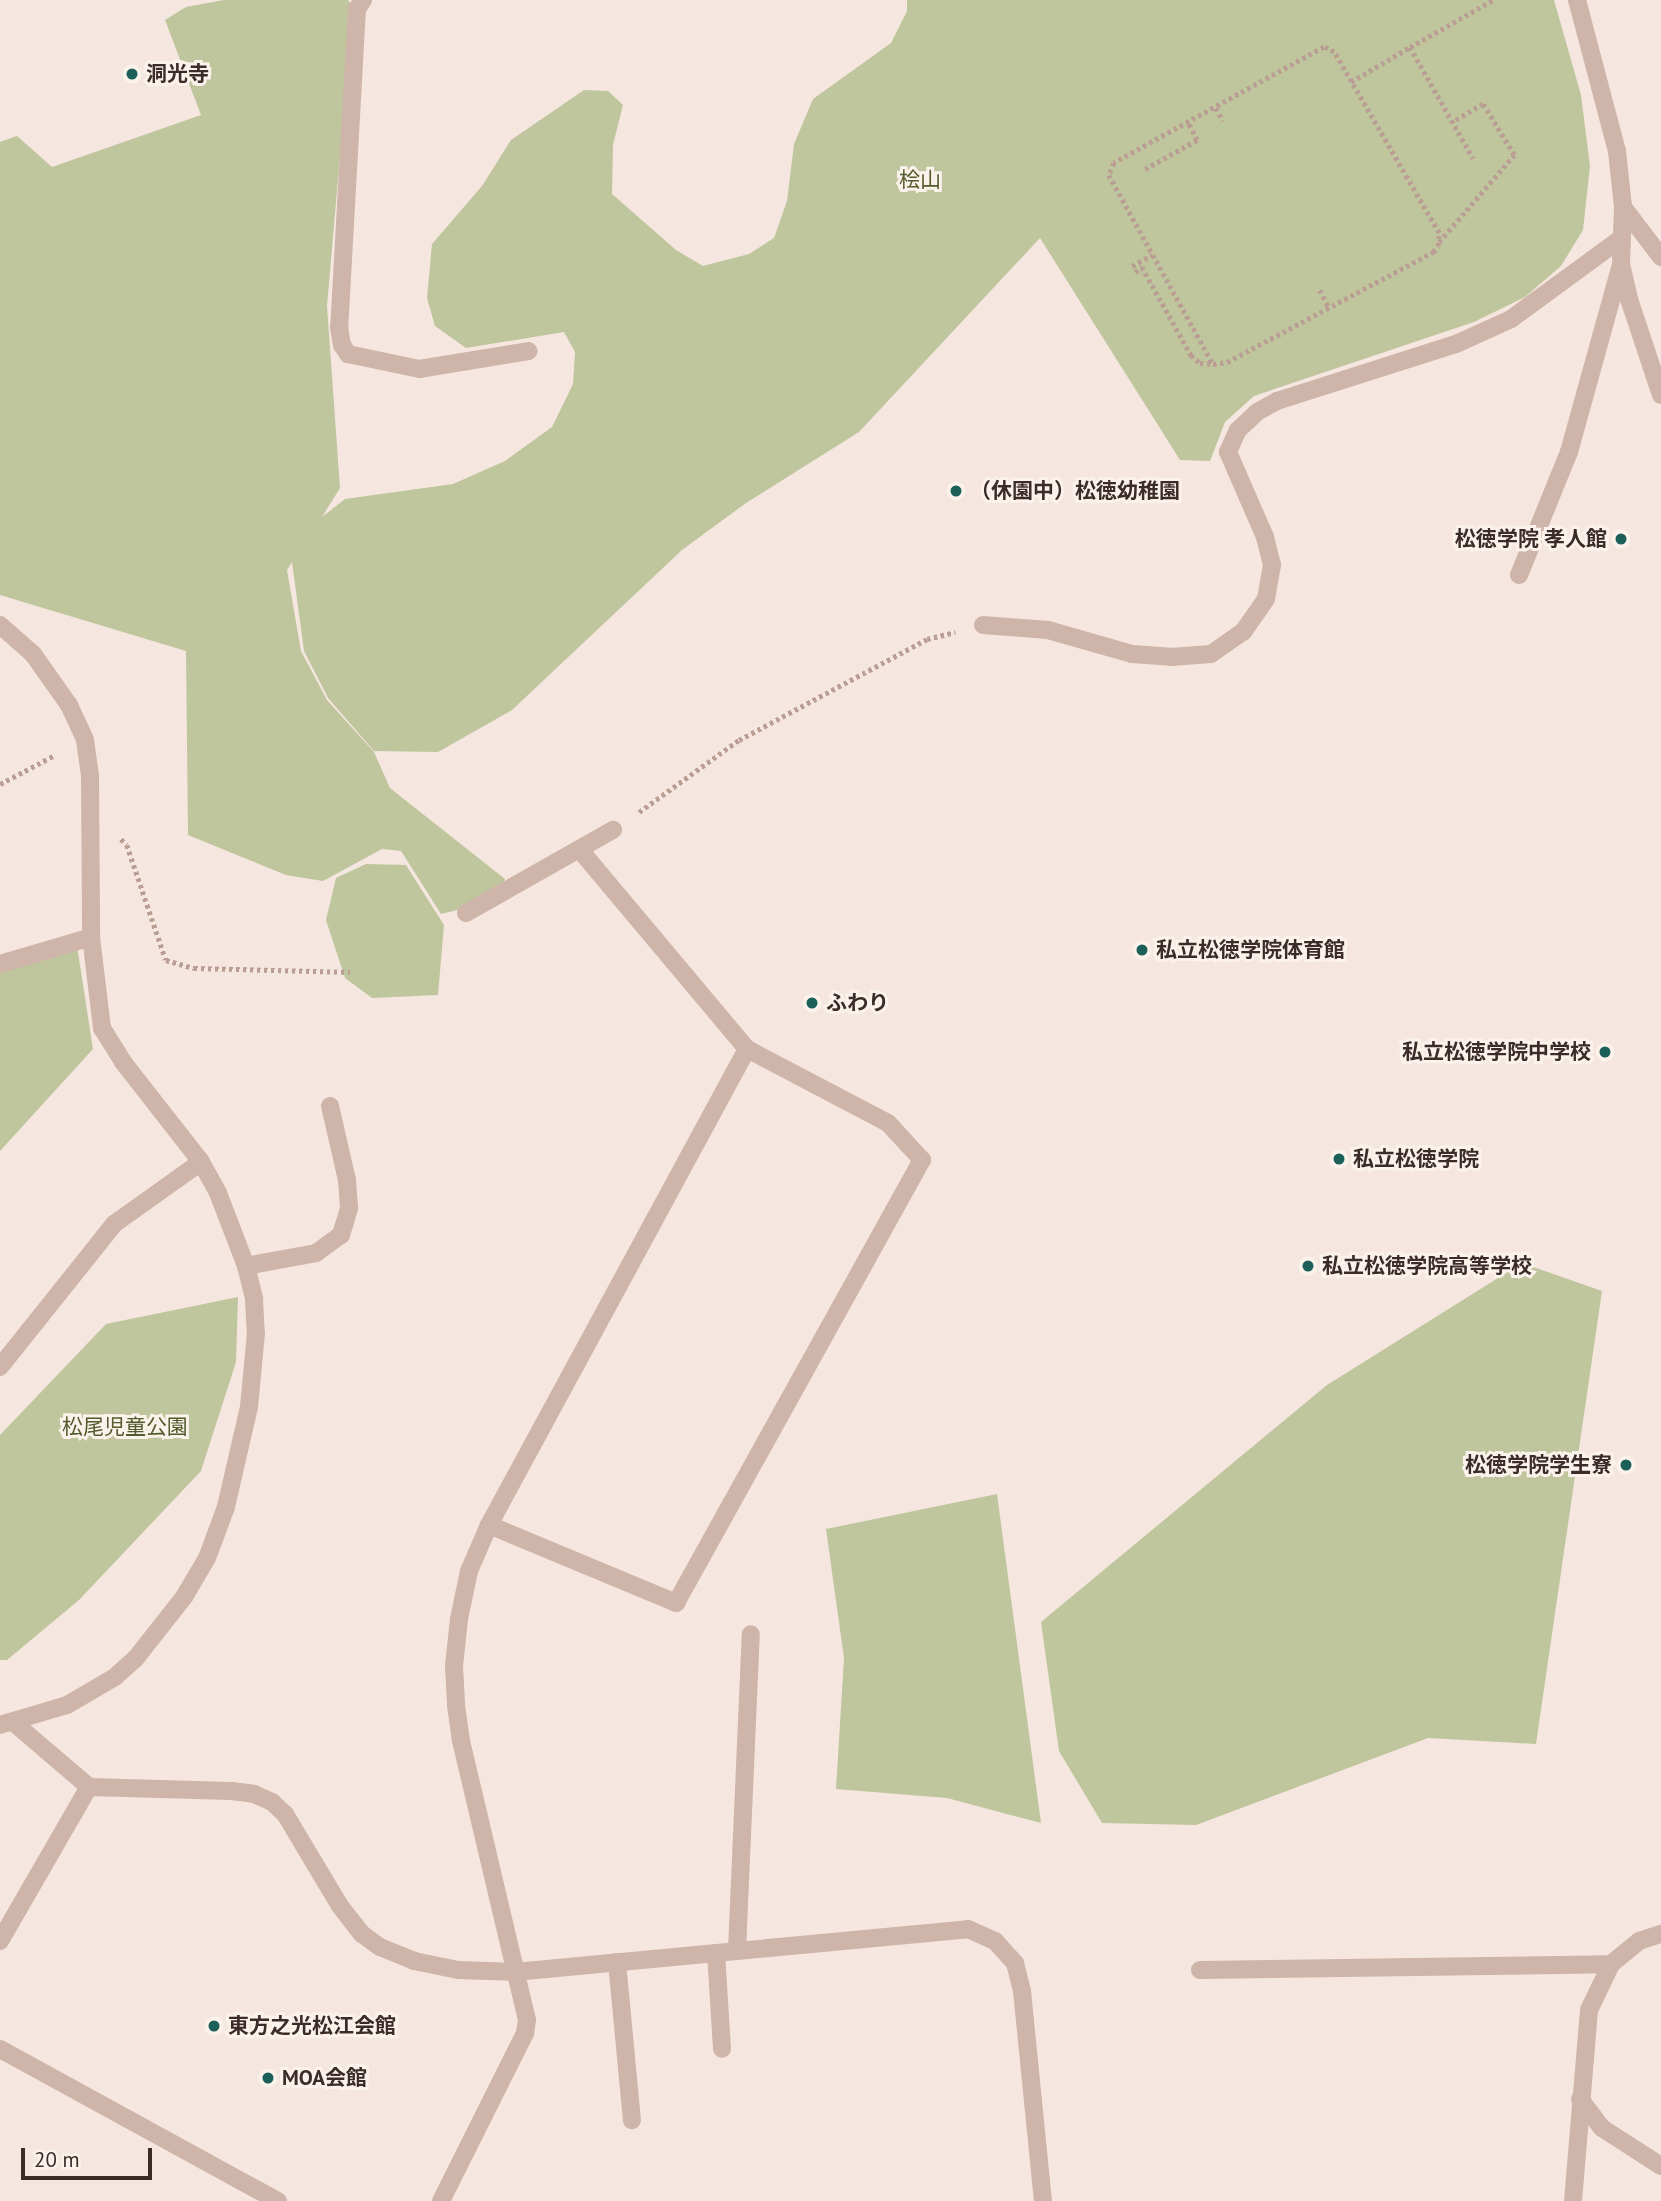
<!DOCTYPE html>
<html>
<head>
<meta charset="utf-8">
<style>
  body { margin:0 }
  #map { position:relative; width:1661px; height:2201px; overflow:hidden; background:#f5e7df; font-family:"PT Sans","Noto Sans JP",sans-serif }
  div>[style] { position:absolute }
  .green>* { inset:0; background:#bfc59d }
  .path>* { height:4.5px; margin-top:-2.25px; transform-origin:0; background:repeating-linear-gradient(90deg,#ba9d93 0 3.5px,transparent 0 7px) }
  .minor>* { height:18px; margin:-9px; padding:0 9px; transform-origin:9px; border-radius:9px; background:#ceb4a9 }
  .dots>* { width:19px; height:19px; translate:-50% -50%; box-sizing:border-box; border:4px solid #fbf2ec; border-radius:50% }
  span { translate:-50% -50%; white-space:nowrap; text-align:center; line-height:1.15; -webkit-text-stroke:6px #fbf2ec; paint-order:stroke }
  .poi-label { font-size:21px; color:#3b2c2a; font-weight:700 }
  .left { translate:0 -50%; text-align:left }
  .right { translate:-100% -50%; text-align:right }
  .park-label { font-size:21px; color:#525b2b }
  .scale { position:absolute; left:21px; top:2148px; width:131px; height:32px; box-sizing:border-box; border:4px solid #3b2c2a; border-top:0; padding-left:9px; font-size:21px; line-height:24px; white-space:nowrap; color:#3b2c2a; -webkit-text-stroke:5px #fbf2ec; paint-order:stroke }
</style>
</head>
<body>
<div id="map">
  <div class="green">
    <div style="clip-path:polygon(224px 0,348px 0,353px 7px,327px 306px,340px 488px,322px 517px,345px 499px,453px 484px,505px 461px,552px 427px,573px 384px,575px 352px,564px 332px,466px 348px,435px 326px,427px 298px,432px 244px,482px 186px,511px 140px,584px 90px,608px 91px,623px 105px,613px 145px,612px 194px,676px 250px,703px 266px,749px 254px,774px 238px,787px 201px,794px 144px,813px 99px,891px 43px,907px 11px,907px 0,1554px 0,1581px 95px,1590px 166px,1583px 230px,1561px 266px,1525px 297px,1474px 322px,1254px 396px,1225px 422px,1210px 461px,1180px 460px,1040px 238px,859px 432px,746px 503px,682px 550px,512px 710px,438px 752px,374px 751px,328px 698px,304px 651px,292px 562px,287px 570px,301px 651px,327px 700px,374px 752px,390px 788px,505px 879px,502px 886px,465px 908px,441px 914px,401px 851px,382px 849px,323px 881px,286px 875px,188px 835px,186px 651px,0 595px,0 142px,17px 136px,52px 167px,201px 115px,165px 20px,186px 7px)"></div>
    <div style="clip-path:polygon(366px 864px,406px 865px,444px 925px,438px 995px,372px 998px,345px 978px,326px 920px,336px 878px)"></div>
    <div style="clip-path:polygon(77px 946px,93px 1049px,0 1151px,0 971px)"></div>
    <div style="clip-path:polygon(1522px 1263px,1602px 1291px,1536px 1744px,1428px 1738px,1196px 1825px,1102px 1823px,1059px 1751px,1041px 1622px,1327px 1385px)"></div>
    <div style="clip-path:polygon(238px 1297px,236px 1362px,201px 1471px,79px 1600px,7px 1660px,0 1660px,0 1435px,106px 1324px)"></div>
    <div style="clip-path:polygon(997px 1494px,1041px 1823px,947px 1798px,836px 1789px,844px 1658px,826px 1529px)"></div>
  </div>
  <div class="path">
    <div style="left:1410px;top:47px;width:95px;rotate:-29.5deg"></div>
    <div style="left:1351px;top:82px;width:69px;rotate:-30.7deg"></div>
    <div style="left:1410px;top:47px;width:128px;rotate:60.4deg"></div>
    <div style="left:1216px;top:108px;width:15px;rotate:62deg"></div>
    <div style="left:1145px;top:169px;width:60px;rotate:-29.1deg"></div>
    <div style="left:1197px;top:140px;width:19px;rotate:-118deg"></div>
    <div style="left:1439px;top:242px;width:115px;rotate:-49.2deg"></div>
    <div style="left:1514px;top:155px;width:60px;rotate:-121.3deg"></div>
    <div style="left:1483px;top:104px;width:35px;rotate:149deg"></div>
    <div style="left:1132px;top:266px;width:23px;rotate:-29deg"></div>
    <div style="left:1135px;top:272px;width:9px;rotate:-36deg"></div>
    <div style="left:1142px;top:267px;width:101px;rotate:60.9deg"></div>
    <div style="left:1191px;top:355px;width:12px;rotate:42deg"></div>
    <div style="left:1200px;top:363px;width:13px;rotate:4deg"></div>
    <div style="left:1213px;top:364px;width:14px;rotate:-8deg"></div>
    <div style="left:1227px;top:362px;width:234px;rotate:-28.1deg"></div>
    <div style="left:1433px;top:252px;width:8px;rotate:-50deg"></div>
    <div style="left:1438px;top:246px;width:13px;rotate:-86deg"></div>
    <div style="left:1439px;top:233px;width:209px;rotate:-120.1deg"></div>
    <div style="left:1334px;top:52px;width:11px;rotate:-153deg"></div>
    <div style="left:1324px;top:47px;width:240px;rotate:151.1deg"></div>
    <div style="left:1114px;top:163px;width:13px;rotate:113deg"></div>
    <div style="left:1109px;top:175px;width:216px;rotate:61.2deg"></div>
    <div style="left:1320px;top:290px;width:20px;rotate:63deg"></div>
    <div style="left:0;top:784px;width:62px;rotate:-27.8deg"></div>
    <div style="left:639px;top:812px;width:123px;rotate:-35.8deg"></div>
    <div style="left:739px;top:740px;width:213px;rotate:-28.2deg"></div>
    <div style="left:927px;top:639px;width:29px;rotate:-14deg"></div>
    <div style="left:121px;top:839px;width:8px;rotate:45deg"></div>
    <div style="left:127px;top:845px;width:121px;rotate:71.3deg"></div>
    <div style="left:166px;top:960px;width:29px;rotate:16deg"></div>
    <div style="left:194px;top:968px;width:156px;rotate:1.5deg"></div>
  </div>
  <div class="minor">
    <div style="left:363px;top:0;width:11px;rotate:124deg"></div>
    <div style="left:357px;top:9px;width:319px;rotate:93.2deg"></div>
    <div style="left:339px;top:327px;width:18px;rotate:81deg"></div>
    <div style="left:342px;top:345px;width:11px;rotate:56deg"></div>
    <div style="left:348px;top:354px;width:73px;rotate:11.9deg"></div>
    <div style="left:419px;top:369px;width:111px;rotate:-9.3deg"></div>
    <div style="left:1577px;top:0;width:156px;rotate:75.2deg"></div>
    <div style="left:1617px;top:151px;width:56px;rotate:83.9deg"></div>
    <div style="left:1623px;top:207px;width:57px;rotate:92deg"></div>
    <div style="left:1621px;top:264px;width:36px;rotate:77deg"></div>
    <div style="left:1629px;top:299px;width:101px;rotate:71.6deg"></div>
    <div style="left:1623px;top:207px;width:63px;rotate:52.8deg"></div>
    <div style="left:1519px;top:575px;width:133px;rotate:-67.9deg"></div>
    <div style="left:1569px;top:452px;width:191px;rotate:-74.5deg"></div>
    <div style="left:0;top:625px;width:44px;rotate:41.3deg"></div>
    <div style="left:33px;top:654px;width:62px;rotate:54.8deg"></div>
    <div style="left:69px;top:705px;width:38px;rotate:65deg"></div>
    <div style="left:85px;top:740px;width:35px;rotate:82deg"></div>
    <div style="left:90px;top:775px;width:162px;rotate:89.6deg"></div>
    <div style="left:91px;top:937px;width:92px;rotate:83.1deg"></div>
    <div style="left:102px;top:1028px;width:40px;rotate:58deg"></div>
    <div style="left:123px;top:1062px;width:127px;rotate:52deg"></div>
    <div style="left:201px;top:1162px;width:35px;rotate:61deg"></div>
    <div style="left:218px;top:1193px;width:78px;rotate:69deg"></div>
    <div style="left:246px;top:1266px;width:34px;rotate:76deg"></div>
    <div style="left:254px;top:1299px;width:34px;rotate:87deg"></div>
    <div style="left:256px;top:1333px;width:74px;rotate:95.4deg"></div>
    <div style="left:249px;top:1407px;width:103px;rotate:103deg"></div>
    <div style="left:226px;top:1507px;width:54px;rotate:110.4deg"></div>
    <div style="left:207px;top:1558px;width:45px;rotate:120.5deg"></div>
    <div style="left:184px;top:1597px;width:78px;rotate:128.2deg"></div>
    <div style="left:136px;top:1658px;width:28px;rotate:138deg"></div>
    <div style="left:115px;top:1677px;width:56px;rotate:149.7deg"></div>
    <div style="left:67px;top:1705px;width:70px;rotate:163.4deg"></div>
    <div style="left:983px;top:625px;width:65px;rotate:4.4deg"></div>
    <div style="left:1048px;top:630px;width:87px;rotate:15.9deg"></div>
    <div style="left:1132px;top:654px;width:39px;rotate:4deg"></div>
    <div style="left:1171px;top:657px;width:40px;rotate:-4.3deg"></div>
    <div style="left:1211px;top:654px;width:39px;rotate:-35deg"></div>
    <div style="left:1243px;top:632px;width:40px;rotate:-55.1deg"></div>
    <div style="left:1266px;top:599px;width:35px;rotate:-80deg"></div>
    <div style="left:1272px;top:565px;width:29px;rotate:-104deg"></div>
    <div style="left:1265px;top:537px;width:93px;rotate:-113.5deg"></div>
    <div style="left:1228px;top:452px;width:24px;rotate:-66deg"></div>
    <div style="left:1238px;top:430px;width:26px;rotate:-43deg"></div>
    <div style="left:1257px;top:412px;width:23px;rotate:-29deg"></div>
    <div style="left:1277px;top:401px;width:188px;rotate:-17.7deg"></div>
    <div style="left:1456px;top:344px;width:60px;rotate:-24.4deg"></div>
    <div style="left:1511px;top:319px;width:134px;rotate:-36.2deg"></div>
    <div style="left:466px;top:913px;width:169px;rotate:-29.5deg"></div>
    <div style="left:0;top:964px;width:95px;rotate:-16.5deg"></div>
    <div style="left:246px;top:1266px;width:71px;rotate:-10.5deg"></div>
    <div style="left:316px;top:1253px;width:31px;rotate:-36deg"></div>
    <div style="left:341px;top:1235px;width:28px;rotate:-73deg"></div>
    <div style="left:349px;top:1208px;width:28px;rotate:-94deg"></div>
    <div style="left:347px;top:1180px;width:76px;rotate:-102.9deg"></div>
    <div style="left:0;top:1367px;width:183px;rotate:-51.4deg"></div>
    <div style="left:114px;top:1224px;width:107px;rotate:-35.5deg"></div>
    <div style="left:489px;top:1525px;width:203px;rotate:22.6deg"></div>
    <div style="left:676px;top:1603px;width:507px;rotate:-60.96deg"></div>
    <div style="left:922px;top:1160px;width:50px;rotate:-132.6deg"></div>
    <div style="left:888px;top:1123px;width:159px;rotate:-152.3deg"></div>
    <div style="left:747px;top:1049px;width:258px;rotate:-130deg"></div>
    <div style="left:13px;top:1722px;width:100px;rotate:40.5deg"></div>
    <div style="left:89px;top:1787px;width:142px;rotate:1.6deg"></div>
    <div style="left:231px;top:1791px;width:23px;rotate:7deg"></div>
    <div style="left:254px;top:1794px;width:20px;rotate:24deg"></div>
    <div style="left:272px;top:1802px;width:18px;rotate:43deg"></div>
    <div style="left:285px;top:1814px;width:107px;rotate:59.1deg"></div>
    <div style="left:340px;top:1906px;width:36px;rotate:52deg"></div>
    <div style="left:362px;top:1934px;width:22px;rotate:36deg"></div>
    <div style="left:380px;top:1947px;width:37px;rotate:22deg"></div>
    <div style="left:414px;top:1961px;width:45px;rotate:11.6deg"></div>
    <div style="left:458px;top:1970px;width:57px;rotate:2deg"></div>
    <div style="left:515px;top:1972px;width:455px;rotate:-5.4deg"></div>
    <div style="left:968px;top:1929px;width:30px;rotate:24deg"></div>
    <div style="left:995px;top:1941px;width:30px;rotate:48deg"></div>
    <div style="left:1015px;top:1963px;width:29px;rotate:76deg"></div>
    <div style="left:1022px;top:1991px;width:211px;rotate:84.3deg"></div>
    <div style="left:0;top:1941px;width:178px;rotate:-60deg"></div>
    <div style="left:737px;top:1950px;width:316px;rotate:-87.5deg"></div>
    <div style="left:716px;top:1953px;width:96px;rotate:86.4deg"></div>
    <div style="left:617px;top:1962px;width:159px;rotate:84.6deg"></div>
    <div style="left:1200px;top:1970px;width:411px;rotate:-0.8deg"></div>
    <div style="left:0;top:2049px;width:317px;rotate:28.7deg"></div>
    <div style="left:1580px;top:2099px;width:36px;rotate:53deg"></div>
    <div style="left:1602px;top:2128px;width:70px;rotate:32.8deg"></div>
    <div style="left:441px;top:2201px;width:188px;rotate:-63.4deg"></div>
    <div style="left:525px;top:2033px;width:13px;rotate:-81deg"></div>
    <div style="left:527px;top:2020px;width:287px;rotate:-103.3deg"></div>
    <div style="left:461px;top:1741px;width:37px;rotate:-98deg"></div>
    <div style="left:456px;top:1704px;width:38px;rotate:-93deg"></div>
    <div style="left:454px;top:1666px;width:47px;rotate:-83.9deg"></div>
    <div style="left:459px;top:1619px;width:49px;rotate:-78.2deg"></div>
    <div style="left:469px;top:1571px;width:50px;rotate:-66.5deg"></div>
    <div style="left:489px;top:1525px;width:541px;rotate:-61.54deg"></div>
    <div style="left:1573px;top:2201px;width:192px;rotate:-85.2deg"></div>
    <div style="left:1589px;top:2010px;width:51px;rotate:-64.4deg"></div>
    <div style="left:1611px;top:1964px;width:36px;rotate:-39deg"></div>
    <div style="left:1639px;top:1941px;width:23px;rotate:-18deg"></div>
  </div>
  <div class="dots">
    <div style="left:132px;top:74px;background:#1c6059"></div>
    <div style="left:956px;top:491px;background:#1c6059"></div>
    <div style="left:1621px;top:539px;background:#1c6059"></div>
    <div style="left:1142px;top:950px;background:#1c6059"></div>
    <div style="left:812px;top:1003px;background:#1c6059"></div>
    <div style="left:1605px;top:1052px;background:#1c6059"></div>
    <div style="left:1339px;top:1159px;background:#1c6059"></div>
    <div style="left:1308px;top:1266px;background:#1c6059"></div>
    <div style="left:1626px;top:1465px;background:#1c6059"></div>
    <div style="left:214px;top:2026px;background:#1c6059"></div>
    <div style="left:268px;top:2078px;background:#1c6059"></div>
  </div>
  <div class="poi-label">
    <span class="left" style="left:146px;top:74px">洞光寺</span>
    <span class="left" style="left:970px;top:491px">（休園中）松徳幼稚園</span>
    <span class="right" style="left:1607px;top:539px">松徳学院 孝人館</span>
    <span class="left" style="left:1156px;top:950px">私立松徳学院体育館</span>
    <span class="left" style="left:826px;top:1003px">ふわり</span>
    <span class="right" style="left:1591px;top:1052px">私立松徳学院中学校</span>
    <span class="left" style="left:1353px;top:1159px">私立松徳学院</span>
    <span class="left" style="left:1322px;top:1266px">私立松徳学院高等学校</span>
    <span class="right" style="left:1612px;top:1465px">松徳学院学生寮</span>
    <span class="left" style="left:228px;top:2026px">東方之光松江会館</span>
    <span class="left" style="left:282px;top:2078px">MOA会館</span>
  </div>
  <div class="park-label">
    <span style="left:920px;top:180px">桧山</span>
    <span style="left:125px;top:1427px">松尾児童公園</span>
  </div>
  <div class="scale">20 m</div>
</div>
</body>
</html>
